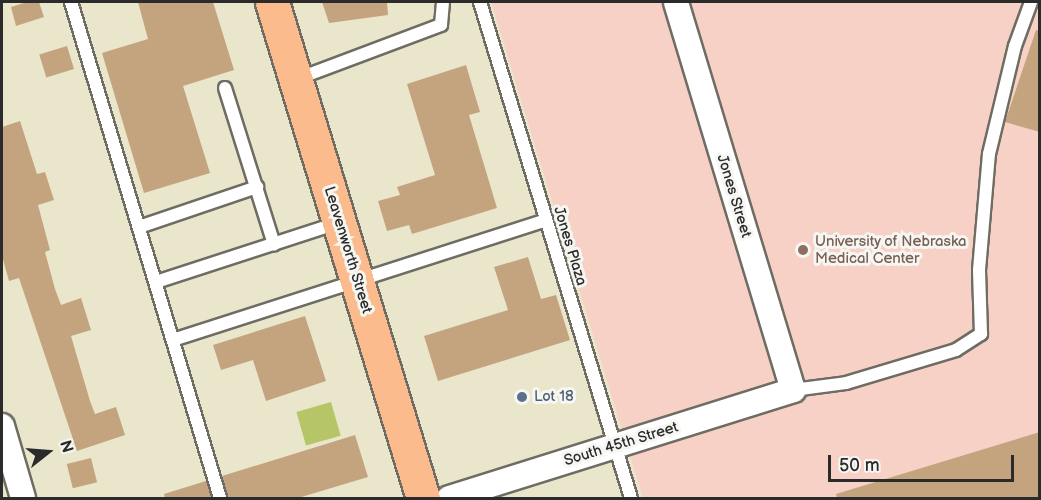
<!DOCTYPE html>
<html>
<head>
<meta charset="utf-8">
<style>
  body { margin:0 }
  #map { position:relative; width:1041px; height:500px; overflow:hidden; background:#eae6cb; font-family:"Balsamiq Sans",sans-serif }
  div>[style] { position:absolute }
  .built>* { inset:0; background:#f7d1c6 }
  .green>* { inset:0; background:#b6c568; transform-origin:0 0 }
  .building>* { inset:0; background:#c3a47e; transform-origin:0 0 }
  .roads { filter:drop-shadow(2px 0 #6e6c63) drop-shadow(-2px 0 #6e6c63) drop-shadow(0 2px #6e6c63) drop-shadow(0 -2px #6e6c63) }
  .service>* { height:12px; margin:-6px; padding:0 6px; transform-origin:6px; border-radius:6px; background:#fff }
  .minor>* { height:24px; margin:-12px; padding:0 12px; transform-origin:12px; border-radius:12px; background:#fff }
  .primary>* { height:33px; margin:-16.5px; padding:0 16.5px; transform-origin:16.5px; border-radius:16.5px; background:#fbbb8c }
  .dots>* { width:16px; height:16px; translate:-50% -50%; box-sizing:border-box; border:3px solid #f6f6f2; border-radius:50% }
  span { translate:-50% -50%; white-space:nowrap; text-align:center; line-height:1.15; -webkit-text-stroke:6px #f6f6f2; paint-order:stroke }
  .street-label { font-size:15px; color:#2b2b2b }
  .education-label { font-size:15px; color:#785e54 }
  .left { translate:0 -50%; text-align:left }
  .service-label { font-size:15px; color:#4e5e75 }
  .frame { position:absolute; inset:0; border:3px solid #2b2b2b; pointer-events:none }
  .north { position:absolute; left:18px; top:422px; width:60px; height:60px; -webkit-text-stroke:4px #f6f6f2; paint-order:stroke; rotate:73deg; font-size:16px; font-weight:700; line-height:24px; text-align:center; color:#2b2b2b }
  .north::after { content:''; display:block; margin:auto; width:21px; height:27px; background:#2b2b2b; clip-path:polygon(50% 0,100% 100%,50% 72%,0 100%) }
  .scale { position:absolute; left:828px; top:455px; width:186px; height:27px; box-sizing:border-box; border:3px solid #2b2b2b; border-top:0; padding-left:8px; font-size:18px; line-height:21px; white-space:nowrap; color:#2b2b2b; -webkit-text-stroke:4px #f6f6f2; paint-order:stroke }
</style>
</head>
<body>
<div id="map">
  <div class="built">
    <div style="clip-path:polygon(491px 2px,1039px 2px,1039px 498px,643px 498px)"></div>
  </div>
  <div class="green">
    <div style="left:331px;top:402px;width:35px;height:36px;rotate:74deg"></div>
  </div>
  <div class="building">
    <div style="clip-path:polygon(27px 2px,39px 2px,44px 17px,16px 26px,11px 7px)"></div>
    <div style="clip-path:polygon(138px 2px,213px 2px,234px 70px,183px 86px,210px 173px,144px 193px,102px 53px,148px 39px)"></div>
    <div style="clip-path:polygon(322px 2px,387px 2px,388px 15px,329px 23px)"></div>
    <div style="clip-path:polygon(1036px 30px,1040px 31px,1040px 132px,1005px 122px)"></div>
    <div style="left:67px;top:46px;width:24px;height:29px;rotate:73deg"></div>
    <div style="clip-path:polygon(466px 65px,480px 112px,469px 115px,497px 208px,412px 234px,409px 225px,387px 231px,378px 201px,400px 195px,397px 187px,435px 175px,407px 84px)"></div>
    <div style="clip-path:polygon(20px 121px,37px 174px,45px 172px,54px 200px,38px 205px,50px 250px,45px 252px,55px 289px,61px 305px,81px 298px,91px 330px,71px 336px,90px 401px,95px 414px,116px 407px,125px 435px,77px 451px,19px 278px,9px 281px,2px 256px,2px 127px)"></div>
    <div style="clip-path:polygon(528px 257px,541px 299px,556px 295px,570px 340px,438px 381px,424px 336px,508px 310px,494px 267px)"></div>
    <div style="clip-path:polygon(305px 316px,326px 381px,266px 401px,253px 360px,221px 370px,213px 345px)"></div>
    <div style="clip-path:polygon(1040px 432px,1040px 498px,837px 498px,836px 494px)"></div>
    <div style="clip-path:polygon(355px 435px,368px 477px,298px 498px,228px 498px,222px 476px)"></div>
    <div style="left:91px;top:458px;width:25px;height:25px;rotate:76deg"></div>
    <div style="clip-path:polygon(206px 481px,212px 498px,165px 498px,164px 494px)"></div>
  </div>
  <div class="roads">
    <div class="service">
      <div style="left:71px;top:2px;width:518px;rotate:73.28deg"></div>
      <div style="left:480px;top:2px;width:518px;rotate:73.07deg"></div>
      <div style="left:297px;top:79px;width:154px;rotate:-20.6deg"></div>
      <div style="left:441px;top:25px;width:23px;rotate:-85deg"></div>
      <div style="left:225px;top:88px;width:164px;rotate:72.6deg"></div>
      <div style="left:139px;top:227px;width:125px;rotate:-18.7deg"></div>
      <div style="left:156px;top:282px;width:191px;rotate:-18deg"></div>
      <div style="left:173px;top:340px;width:392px;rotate:-17.8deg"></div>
      <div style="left:793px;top:390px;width:53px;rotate:-7.5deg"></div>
      <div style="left:846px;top:383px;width:115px;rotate:-16.7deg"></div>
      <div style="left:956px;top:350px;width:30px;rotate:-33deg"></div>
      <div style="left:981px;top:334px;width:64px;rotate:-91.8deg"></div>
      <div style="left:979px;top:270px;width:116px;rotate:-85.1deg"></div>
      <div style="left:989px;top:154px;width:111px;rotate:-76.5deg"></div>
      <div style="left:1015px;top:46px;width:47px;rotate:-70deg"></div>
    </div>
    <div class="minor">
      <div style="left:2px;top:426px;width:75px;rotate:73.7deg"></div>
      <div style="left:449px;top:498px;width:361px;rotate:-17.4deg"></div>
      <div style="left:793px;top:390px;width:405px;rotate:-106.8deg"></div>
    </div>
    <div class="primary">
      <div style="left:272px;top:2px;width:518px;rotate:73.07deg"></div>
    </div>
  </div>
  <div class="dots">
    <div style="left:803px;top:250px;background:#8d6e63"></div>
    <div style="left:522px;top:397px;background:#5c6f8a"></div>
  </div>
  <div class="street-label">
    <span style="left:734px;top:196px;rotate:73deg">Jones Street</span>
    <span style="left:570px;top:246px;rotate:73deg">Jones Plaza</span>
    <span style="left:348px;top:250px;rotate:73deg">Leavenworth Street</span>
    <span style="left:621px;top:444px;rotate:-17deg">South 45th Street</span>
  </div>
  <div class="education-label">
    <span class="left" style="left:815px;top:250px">University of Nebraska<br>Medical Center</span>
  </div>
  <div class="service-label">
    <span class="left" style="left:534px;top:397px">Lot 18</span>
  </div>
  <div class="frame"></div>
  <div class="north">N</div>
  <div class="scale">50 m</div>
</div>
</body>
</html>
